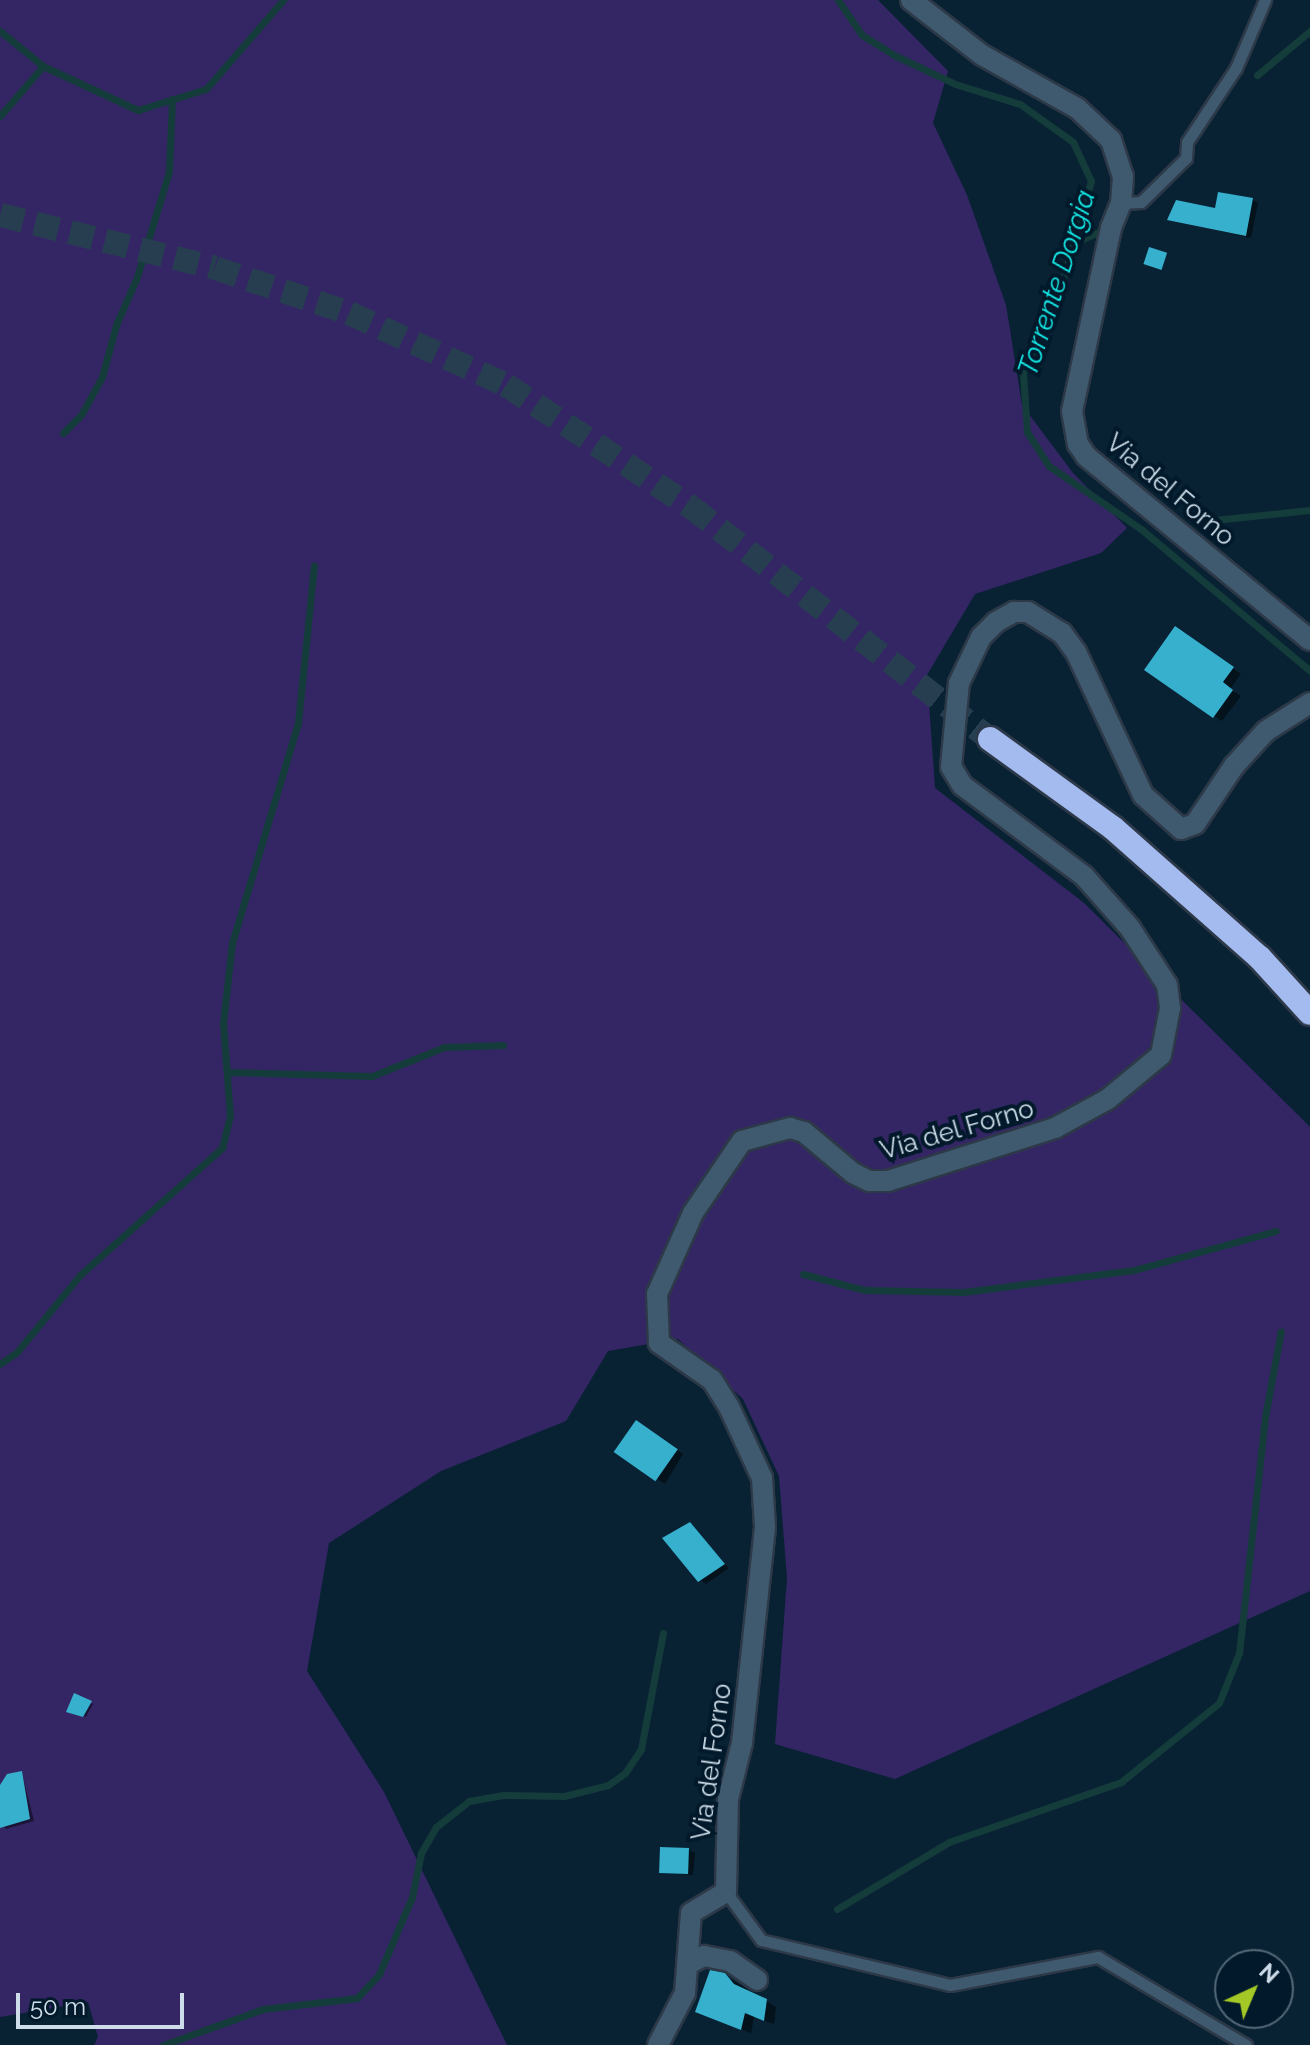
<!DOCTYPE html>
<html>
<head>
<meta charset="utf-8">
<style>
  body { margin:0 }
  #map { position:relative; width:1310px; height:2045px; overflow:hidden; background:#082234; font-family:Raleway,sans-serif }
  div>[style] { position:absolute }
  .green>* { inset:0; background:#342665 }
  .shadow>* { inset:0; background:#0007 }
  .stream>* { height:7px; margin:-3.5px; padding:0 3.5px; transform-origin:3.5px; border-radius:3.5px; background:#143c3b }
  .building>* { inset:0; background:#37b0ce; transform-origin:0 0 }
  .highway-tunnel>* { height:24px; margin-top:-12px; transform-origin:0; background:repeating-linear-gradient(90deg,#263e4f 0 24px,transparent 0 36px) }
  .roads { filter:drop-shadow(2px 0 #2d3948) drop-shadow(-2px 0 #2d3948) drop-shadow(0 2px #2d3948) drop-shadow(0 -2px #2d3948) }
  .lane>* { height:11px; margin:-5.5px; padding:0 5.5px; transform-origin:5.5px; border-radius:5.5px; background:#3f5a6e }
  .street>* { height:20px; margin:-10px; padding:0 10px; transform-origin:10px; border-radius:10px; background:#3f5a6e }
  .highway>* { height:24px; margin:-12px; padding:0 12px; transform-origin:12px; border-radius:12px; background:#a3bbef }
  span { translate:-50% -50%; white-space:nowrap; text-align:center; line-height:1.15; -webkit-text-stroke:8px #01192a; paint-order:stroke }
  .street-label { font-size:26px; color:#cedde9 }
  .water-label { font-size:28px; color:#14e6e4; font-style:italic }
  .north { position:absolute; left:1214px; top:1949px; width:80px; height:80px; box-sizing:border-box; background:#01192a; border:2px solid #536776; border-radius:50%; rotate:44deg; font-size:22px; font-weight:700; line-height:32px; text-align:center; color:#cedde9 }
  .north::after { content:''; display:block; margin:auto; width:28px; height:36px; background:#a4c825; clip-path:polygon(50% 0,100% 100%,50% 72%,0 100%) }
  .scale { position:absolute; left:16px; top:1993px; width:168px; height:36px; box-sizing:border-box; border:4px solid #cedde9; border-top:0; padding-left:10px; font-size:24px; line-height:28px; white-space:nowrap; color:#cedde9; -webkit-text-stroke:6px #01192a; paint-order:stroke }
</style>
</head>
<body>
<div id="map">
  <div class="green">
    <div style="clip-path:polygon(0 0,878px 0,948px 71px,933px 123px,967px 195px,1006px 305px,1022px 405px,1073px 473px,1127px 528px,1101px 553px,975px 594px,927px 675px,935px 788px,1084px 903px,1310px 1127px,1310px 1591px,895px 1779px,775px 1744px,787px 1578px,779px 1476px,743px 1399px,678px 1339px,608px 1351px,566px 1421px,441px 1471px,329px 1543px,307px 1671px,384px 1792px,507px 2045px,94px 2045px,98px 2037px,88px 2002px,0 2017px)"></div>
  </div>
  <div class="shadow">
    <div style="clip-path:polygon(1253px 200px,1258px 203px,1251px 238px,1169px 219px)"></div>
    <div style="clip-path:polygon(1184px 634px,1241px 674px,1230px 689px,1241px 696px,1222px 721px,1214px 716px)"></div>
    <div style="clip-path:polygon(642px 1426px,683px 1454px,665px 1484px,615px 1451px)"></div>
    <div style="clip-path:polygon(690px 1524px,729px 1568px,706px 1584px,700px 1580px)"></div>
    <div style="clip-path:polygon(75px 1696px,93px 1704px,86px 1717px,70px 1712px)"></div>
    <div style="clip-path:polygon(22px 1773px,34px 1821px,6px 1829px,0 1821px,0 1789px)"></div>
    <div style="clip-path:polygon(689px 1850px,695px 1853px,693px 1875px,661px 1872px)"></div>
    <div style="clip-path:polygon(724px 1975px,776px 2007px,774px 2024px,754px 2017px,751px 2033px,707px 2016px)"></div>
  </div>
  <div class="stream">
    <div style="left:838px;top:0;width:42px;rotate:55.6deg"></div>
    <div style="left:862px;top:35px;width:38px;rotate:32deg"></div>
    <div style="left:894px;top:55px;width:68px;rotate:25.4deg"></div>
    <div style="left:955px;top:84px;width:68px;rotate:17.1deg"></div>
    <div style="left:1020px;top:104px;width:65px;rotate:35.6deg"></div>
    <div style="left:1073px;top:142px;width:43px;rotate:65.2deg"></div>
    <div style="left:1091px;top:181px;width:123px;rotate:106.1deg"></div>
    <div style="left:1057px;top:299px;width:81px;rotate:115deg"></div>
    <div style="left:1023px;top:372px;width:60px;rotate:86.2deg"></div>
    <div style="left:1027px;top:432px;width:40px;rotate:57.1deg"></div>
    <div style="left:1049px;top:466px;width:112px;rotate:34.4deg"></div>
    <div style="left:1141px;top:529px;width:221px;rotate:40deg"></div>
    <div style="left:0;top:31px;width:55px;rotate:39.1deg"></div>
    <div style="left:43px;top:66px;width:105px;rotate:24.9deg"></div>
    <div style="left:138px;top:110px;width:71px;rotate:-17.2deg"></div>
    <div style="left:206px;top:89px;width:118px;rotate:-49.1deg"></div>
    <div style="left:1257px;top:75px;width:69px;rotate:-39.7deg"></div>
    <div style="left:0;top:116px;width:66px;rotate:-49.3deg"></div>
    <div style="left:1073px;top:243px;width:28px;rotate:-23deg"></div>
    <div style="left:63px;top:433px;width:25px;rotate:-45deg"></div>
    <div style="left:81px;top:415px;width:43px;rotate:-61.1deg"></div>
    <div style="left:102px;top:377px;width:54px;rotate:-74.9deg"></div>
    <div style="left:116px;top:325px;width:52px;rotate:-66.4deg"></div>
    <div style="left:137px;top:277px;width:110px;rotate:-73.1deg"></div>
    <div style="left:169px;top:172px;width:73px;rotate:-87.6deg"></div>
    <div style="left:1195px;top:522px;width:116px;rotate:-6deg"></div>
    <div style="left:227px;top:1072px;width:145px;rotate:1.6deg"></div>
    <div style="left:372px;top:1076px;width:78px;rotate:-21.9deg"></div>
    <div style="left:444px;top:1047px;width:59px;rotate:-1.9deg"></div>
    <div style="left:803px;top:1274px;width:64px;rotate:14.5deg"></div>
    <div style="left:865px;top:1290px;width:99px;rotate:1.2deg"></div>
    <div style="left:964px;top:1292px;width:171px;rotate:-7.4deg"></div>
    <div style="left:1134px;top:1270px;width:147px;rotate:-15.4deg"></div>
    <div style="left:0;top:1364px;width:21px;rotate:-35deg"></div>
    <div style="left:17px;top:1352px;width:99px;rotate:-50.7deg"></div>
    <div style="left:80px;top:1275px;width:191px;rotate:-41.8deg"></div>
    <div style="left:222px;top:1148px;width:33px;rotate:-76deg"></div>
    <div style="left:230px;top:1116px;width:93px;rotate:-94.3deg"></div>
    <div style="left:223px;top:1023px;width:81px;rotate:-83.6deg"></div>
    <div style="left:232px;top:943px;width:230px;rotate:-73.3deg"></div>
    <div style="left:298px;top:723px;width:158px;rotate:-84.2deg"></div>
    <div style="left:837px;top:1909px;width:131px;rotate:-30.9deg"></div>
    <div style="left:949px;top:1842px;width:182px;rotate:-19.2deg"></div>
    <div style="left:1121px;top:1782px;width:126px;rotate:-38.9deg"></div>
    <div style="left:1219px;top:1703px;width:54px;rotate:-68.2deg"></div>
    <div style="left:1239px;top:1653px;width:237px;rotate:-83.7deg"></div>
    <div style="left:1265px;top:1417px;width:87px;rotate:-79.5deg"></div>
    <div style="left:163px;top:2045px;width:106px;rotate:-19.8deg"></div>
    <div style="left:263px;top:2009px;width:95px;rotate:-6.7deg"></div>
    <div style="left:357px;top:1998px;width:33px;rotate:-47deg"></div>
    <div style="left:379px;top:1974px;width:84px;rotate:-66.8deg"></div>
    <div style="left:412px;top:1897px;width:45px;rotate:-78.4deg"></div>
    <div style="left:421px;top:1853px;width:30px;rotate:-60deg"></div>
    <div style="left:436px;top:1827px;width:42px;rotate:-38.2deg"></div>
    <div style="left:469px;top:1801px;width:36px;rotate:-10deg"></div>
    <div style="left:504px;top:1795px;width:60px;rotate:1deg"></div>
    <div style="left:564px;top:1796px;width:45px;rotate:-14deg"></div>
    <div style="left:608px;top:1785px;width:21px;rotate:-35deg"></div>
    <div style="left:625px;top:1773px;width:29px;rotate:-56deg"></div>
    <div style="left:641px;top:1749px;width:118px;rotate:-79.3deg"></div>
  </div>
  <div class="building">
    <div style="clip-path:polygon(1218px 192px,1253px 198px,1246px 236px,1167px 220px,1176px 200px,1215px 208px)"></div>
    <div style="left:1149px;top:247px;width:19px;height:18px;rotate:18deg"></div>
    <div style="clip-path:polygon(1175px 626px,1234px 667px,1223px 682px,1233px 690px,1213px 718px,1144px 670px)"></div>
    <div style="left:636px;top:1420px;width:51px;height:39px;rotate:35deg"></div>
    <div style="clip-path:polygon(690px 1522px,725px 1564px,698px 1582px,662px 1538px)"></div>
    <div style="clip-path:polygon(74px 1693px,92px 1701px,83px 1717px,66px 1712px)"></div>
    <div style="clip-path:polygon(22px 1771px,30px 1819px,0 1828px,0 1785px,7px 1774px)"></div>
    <div style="left:660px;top:1847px;width:29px;height:26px;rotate:2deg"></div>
    <div style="clip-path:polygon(710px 1970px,725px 1973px,734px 1984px,767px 1999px,764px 2021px,745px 2013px,741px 2030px,695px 2012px)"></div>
  </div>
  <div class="highway-tunnel">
    <div style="left:0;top:215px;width:221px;rotate:13.8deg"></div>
    <div style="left:215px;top:268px;width:141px;rotate:18.6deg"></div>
    <div style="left:349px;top:313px;width:173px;rotate:24.6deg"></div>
    <div style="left:506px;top:385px;width:222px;rotate:33.4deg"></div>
    <div style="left:691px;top:507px;width:378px;rotate:37.8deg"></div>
  </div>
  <div class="roads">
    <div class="lane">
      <div style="left:1121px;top:203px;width:20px;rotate:-3deg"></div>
      <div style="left:1141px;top:202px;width:63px;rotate:-44.4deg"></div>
      <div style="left:1186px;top:158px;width:16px;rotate:-86deg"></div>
      <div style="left:1187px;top:142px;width:89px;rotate:-56.5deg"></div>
      <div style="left:1236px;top:68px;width:74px;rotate:-66.9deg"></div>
      <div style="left:726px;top:1892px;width:59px;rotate:53.9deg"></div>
      <div style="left:761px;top:1940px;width:194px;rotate:13.4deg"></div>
      <div style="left:950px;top:1985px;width:151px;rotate:-10.7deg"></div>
      <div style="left:1098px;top:1957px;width:172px;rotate:30.7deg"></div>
    </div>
    <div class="street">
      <div style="left:911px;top:0;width:90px;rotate:37.8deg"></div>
      <div style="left:982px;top:55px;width:109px;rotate:29.2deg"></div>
      <div style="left:1077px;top:108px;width:47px;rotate:43.3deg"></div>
      <div style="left:1111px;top:140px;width:38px;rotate:72deg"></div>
      <div style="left:1123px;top:176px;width:27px;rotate:94deg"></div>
      <div style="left:1121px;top:203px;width:27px;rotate:112deg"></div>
      <div style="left:1111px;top:228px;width:187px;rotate:102deg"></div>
      <div style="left:1072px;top:411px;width:34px;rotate:80deg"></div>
      <div style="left:1078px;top:444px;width:14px;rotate:56deg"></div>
      <div style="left:1086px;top:456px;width:290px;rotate:39.4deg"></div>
      <div style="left:690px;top:1963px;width:16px;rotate:-27deg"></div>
      <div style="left:704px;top:1956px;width:26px;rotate:11deg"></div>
      <div style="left:730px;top:1961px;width:33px;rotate:35deg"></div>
      <div style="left:658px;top:2045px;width:59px;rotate:-62.6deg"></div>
      <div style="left:685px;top:1993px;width:80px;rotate:-85.7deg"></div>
      <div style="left:691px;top:1913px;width:41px;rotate:-31deg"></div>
      <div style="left:726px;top:1892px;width:93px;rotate:-88.8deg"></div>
      <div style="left:728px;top:1799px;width:58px;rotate:-76deg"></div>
      <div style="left:742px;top:1743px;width:217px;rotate:-83.9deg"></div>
      <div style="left:765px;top:1527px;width:49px;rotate:-93.5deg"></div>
      <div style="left:762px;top:1478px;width:78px;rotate:-114.9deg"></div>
      <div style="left:729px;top:1407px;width:32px;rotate:-122deg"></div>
      <div style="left:712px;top:1380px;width:65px;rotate:-145.1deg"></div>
      <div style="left:659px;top:1343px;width:49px;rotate:-92.3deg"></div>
      <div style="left:657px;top:1294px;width:89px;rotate:-66deg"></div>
      <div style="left:693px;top:1213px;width:87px;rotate:-55.8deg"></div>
      <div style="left:742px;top:1141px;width:50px;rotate:-15.2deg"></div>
      <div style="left:790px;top:1128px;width:15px;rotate:16deg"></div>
      <div style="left:804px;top:1132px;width:64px;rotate:39.9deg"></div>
      <div style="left:853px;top:1173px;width:18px;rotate:27deg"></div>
      <div style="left:869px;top:1181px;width:19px"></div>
      <div style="left:888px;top:1181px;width:175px;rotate:-17.6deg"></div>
      <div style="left:1055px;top:1128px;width:60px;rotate:-28.7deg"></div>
      <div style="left:1108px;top:1099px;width:69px;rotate:-39.7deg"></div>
      <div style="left:1161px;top:1055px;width:48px;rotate:-79.2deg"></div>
      <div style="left:1170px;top:1008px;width:23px;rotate:-97deg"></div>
      <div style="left:1167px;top:985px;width:68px;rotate:-123deg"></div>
      <div style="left:1130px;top:928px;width:69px;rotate:-131.5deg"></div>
      <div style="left:1084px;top:876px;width:152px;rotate:-143.3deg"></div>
      <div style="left:962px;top:785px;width:21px;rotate:-121deg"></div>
      <div style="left:951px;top:767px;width:84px;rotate:-84.6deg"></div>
      <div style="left:959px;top:683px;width:51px;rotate:-64.4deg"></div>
      <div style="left:981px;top:637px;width:21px;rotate:-45deg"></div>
      <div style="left:996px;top:622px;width:21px;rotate:-29deg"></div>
      <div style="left:1014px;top:612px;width:14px"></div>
      <div style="left:1028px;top:612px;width:40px;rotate:32deg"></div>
      <div style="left:1062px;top:633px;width:24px;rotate:54deg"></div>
      <div style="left:1076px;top:652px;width:158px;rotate:64.9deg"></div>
      <div style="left:1143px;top:795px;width:51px;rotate:41.8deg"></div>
      <div style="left:1181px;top:829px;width:15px;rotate:-20deg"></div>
      <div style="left:1195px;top:824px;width:70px;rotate:-56.1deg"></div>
      <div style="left:1234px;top:766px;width:47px;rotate:-47.6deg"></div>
      <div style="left:1266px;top:731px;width:52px;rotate:-32.5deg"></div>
    </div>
    <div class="highway">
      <div style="left:990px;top:739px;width:152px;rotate:35.9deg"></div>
      <div style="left:1113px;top:828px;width:196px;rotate:41.5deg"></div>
      <div style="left:1260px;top:958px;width:74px;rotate:47.7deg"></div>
    </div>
  </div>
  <div class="street-label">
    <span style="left:1170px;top:490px;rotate:40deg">Via del Forno</span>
    <span style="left:957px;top:1130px;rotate:-16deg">Via del Forno</span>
    <span style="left:712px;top:1762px;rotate:-82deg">Via del Forno</span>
  </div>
  <div class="water-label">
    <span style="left:1057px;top:283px;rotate:-72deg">Torrente Dorgia</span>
  </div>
  <div class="north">N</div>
  <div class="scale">50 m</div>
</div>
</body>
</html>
